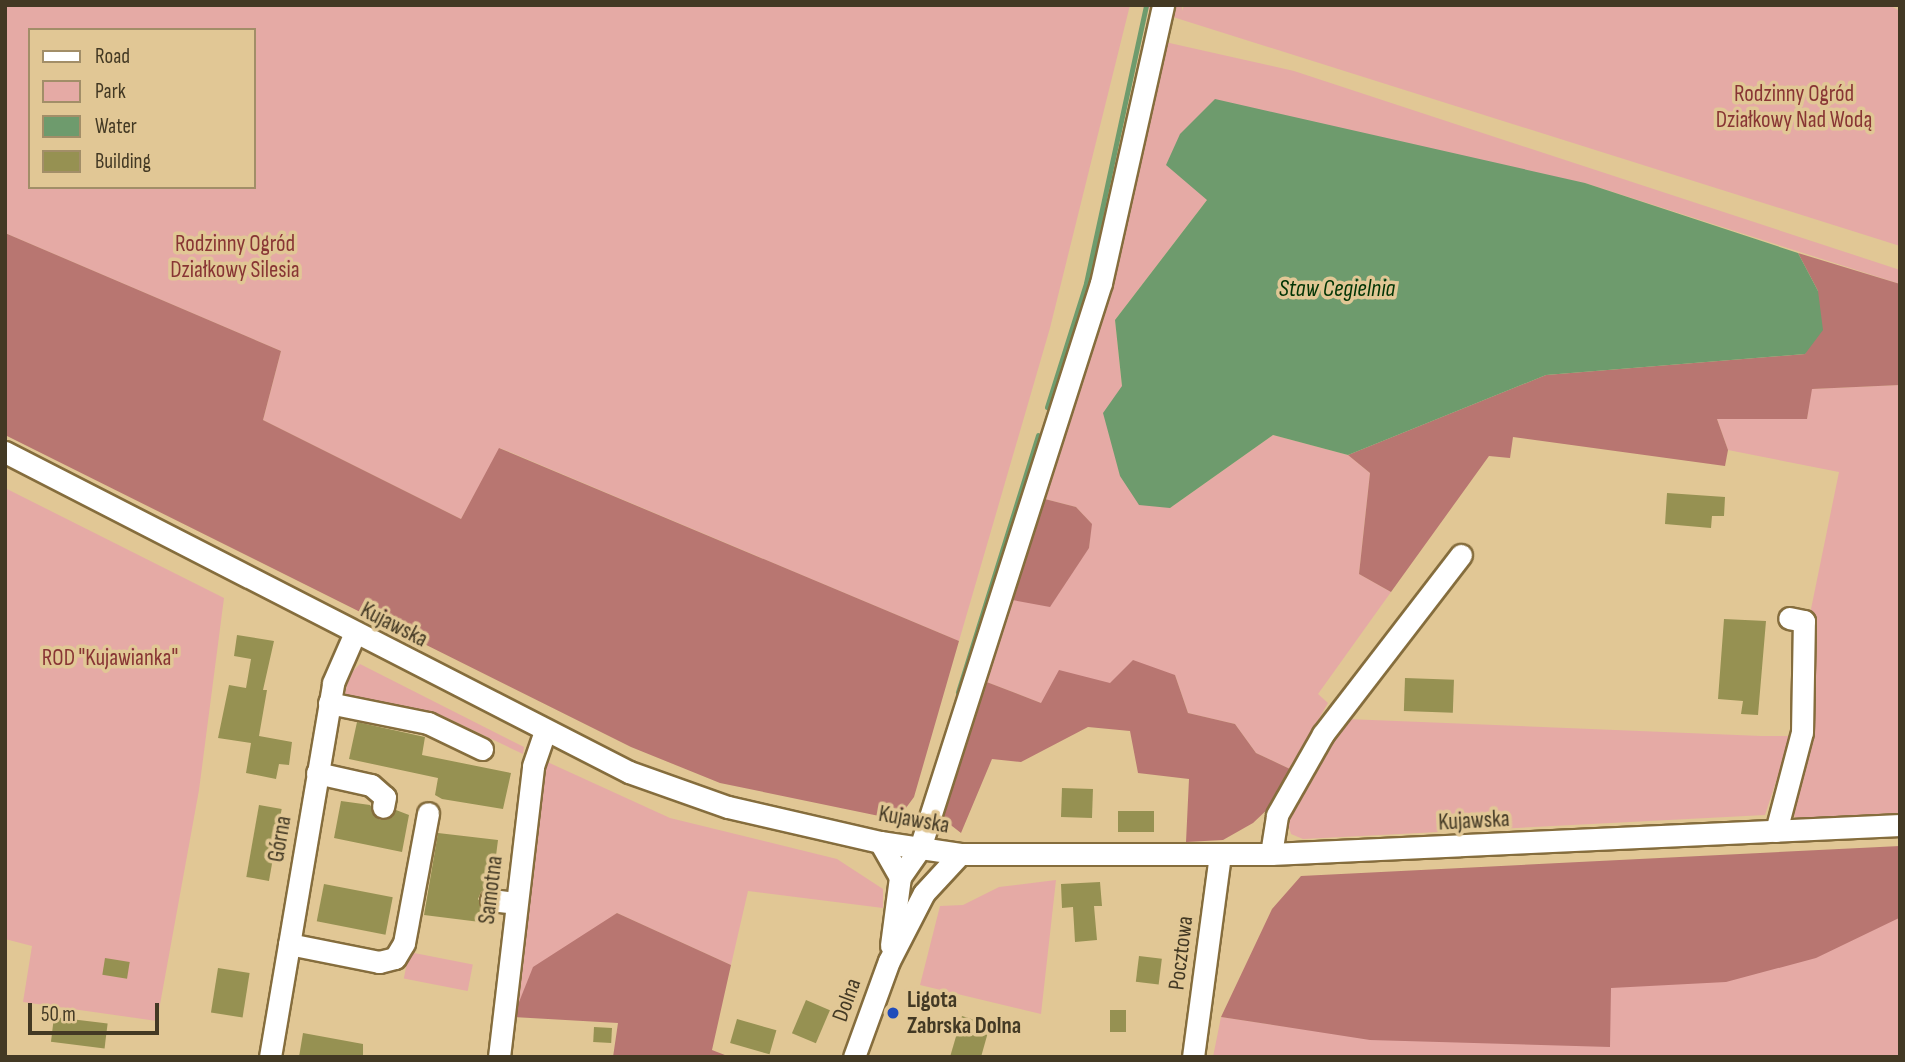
<!DOCTYPE html>
<html>
<head>
<meta charset="utf-8">
<style>
  body { margin:0 }
  #map { position:relative; width:1905px; height:1062px; overflow:hidden; background:#e1c795; font-family:"Sofia Sans Condensed",sans-serif }
  div>[style] { position:absolute }
  .green>* { inset:0; background:#e5aaa5; transform-origin:0 0 }
  .forest>* { inset:0; background:#b87671 }
  .water>* { inset:0; background:#6e9b6d }
  .stream>* { height:5px; margin:-2.5px; padding:0 2.5px; transform-origin:2.5px; border-radius:2.5px; background:#6e9b6d }
  .building>* { inset:0; background:#969152; transform-origin:0 0 }
  .roads { filter:drop-shadow(2px 0 #856d3d) drop-shadow(-2px 0 #856d3d) drop-shadow(0 2px #856d3d) drop-shadow(0 -2px #856d3d) }
  .minor>* { height:21px; margin:-10.5px; padding:0 10.5px; transform-origin:10.5px; border-radius:10.5px; background:#fff }
  .dots>* { width:19px; height:19px; translate:-50% -50%; box-sizing:border-box; border:4px solid #e1c795; border-radius:50% }
  span { translate:-50% -50%; white-space:nowrap; text-align:center; line-height:1.15; -webkit-text-stroke:7px #e1c795; paint-order:stroke }
  .park-label { font-size:23px; color:#883534 }
  .street-label { font-size:23px; color:#433924 }
  .poi-label { font-size:23px; color:#433924; font-weight:700 }
  .left { translate:0 -50%; text-align:left }
  .water-label { font-size:24px; color:#003405; font-style:italic }
  .frame { position:absolute; inset:0; border:7px solid #433924; pointer-events:none }
  .legend { position:absolute; left:28px; top:28px; width:228px; height:161px; box-sizing:border-box; background:#e1c795; border:2px solid #a28e68; margin:0; padding:9px 12px; list-style:none; font-size:21px; color:#433924 }
  .legend li { display:flex; align-items:center; gap:14px; height:35px }
  .legend b { width:35px; border:2px solid #a28e68 }
  .scale { position:absolute; left:28px; top:1003px; width:131px; height:32px; box-sizing:border-box; border:4px solid #433924; border-top:0; padding-left:9px; font-size:21px; line-height:24px; white-space:nowrap; color:#433924; -webkit-text-stroke:5px #e1c795; paint-order:stroke }
</style>
</head>
<body>
<div id="map">
  <div class="green">
    <div style="clip-path:polygon(evenodd,5px 5px,1130px 5px,1050px 328px,959px 641px,500px 448px,461px 519px,263px 420px,281px 351px,5px 233px,5px 5px,30px 30px,254px 30px,254px 187px,30px 187px,30px 30px)"></div>
    <div style="clip-path:polygon(1135px 5px,1182px 5px,1182px 11px,1184px 5px,1889px 5px,1900px 11px,1900px 246px)"></div>
    <div style="clip-path:polygon(1165px 42px,1294px 71px,1900px 270px,1900px 284px,1585px 183px,1207px 200px,1115px 320px,1122px 386px,1170px 508px,1273px 435px,1348px 455px,1370px 473px,1359px 574px,1391px 592px,1318px 694px,1328px 703px,1290px 769px,1256px 753px,1235px 724px,1188px 713px,1175px 675px,1110px 683px,1041px 703px,984px 681px,1007px 599px,1089px 548px,1091px 523px,1076px 507px,1041px 498px,1113px 281px)"></div>
    <div style="clip-path:polygon(1900px 385px,1900px 813px,1795px 818px,1789px 798px,1810px 614px,1839px 472px,1728px 450px,1717px 419px,1807px 419px,1811px 389px)"></div>
    <div style="clip-path:polygon(5px 488px,224px 598px,199px 790px,157px 1021px,23px 1002px,32px 946px,5px 939px)"></div>
    <div style="clip-path:polygon(360px 664px,524px 747px,523px 754px,443px 716px,345px 694px,349px 675px)"></div>
    <div style="clip-path:polygon(1347px 719px,1761px 736px,1791px 736px,1765px 815px,1303px 839px,1291px 834px,1287px 820px)"></div>
    <div style="clip-path:polygon(543px 760px,670px 818px,837px 859px,883px 889px,883px 908px,748px 891px,731px 965px,617px 913px,513px 1017px)"></div>
    <div style="clip-path:polygon(1900px 859px,1900px 1057px,1213px 1057px,1221px 1017px,1317px 1031px)"></div>
    <div style="clip-path:polygon(1056px 880px,1041px 1014px,920px 985px,940px 906px,963px 905px,999px 887px)"></div>
    <div style="left:409px;top:952px;width:65px;height:27px;rotate:11deg"></div>
  </div>
  <div class="forest">
    <div style="clip-path:polygon(5px 233px,281px 351px,263px 420px,461px 519px,499px 448px,959px 641px,914px 797px,903px 812px,884px 817px,720px 783px,631px 747px,5px 435px)"></div>
    <div style="clip-path:polygon(1798px 253px,1900px 284px,1900px 385px,1812px 389px,1807px 419px,1717px 419px,1728px 450px,1725px 466px,1513px 437px,1510px 458px,1489px 456px,1391px 592px,1359px 574px,1370px 473px,1348px 455px,1546px 375px,1805px 354px,1818px 291px)"></div>
    <div style="clip-path:polygon(1041px 498px,1076px 507px,1092px 524px,1089px 548px,1050px 607px,1007px 599px)"></div>
    <div style="clip-path:polygon(1133px 660px,1175px 675px,1188px 713px,1235px 724px,1256px 753px,1290px 769px,1271px 806px,1253px 823px,1223px 840px,1186px 842px,1189px 779px,1138px 773px,1130px 731px,1088px 727px,1021px 762px,992px 759px,961px 833px,943px 819px,984px 681px,1041px 703px,1059px 670px,1110px 683px)"></div>
    <div style="clip-path:polygon(1900px 846px,1899px 918px,1816px 958px,1726px 982px,1611px 988px,1610px 1047px,1370px 1040px,1221px 1017px,1272px 909px,1301px 876px)"></div>
    <div style="clip-path:polygon(617px 913px,731px 965px,712px 1050px,730px 1057px,613px 1057px,618px 1023px,513px 1017px,533px 967px)"></div>
  </div>
  <div class="water">
    <div style="clip-path:polygon(1215px 99px,1585px 183px,1798px 253px,1818px 291px,1823px 330px,1805px 354px,1546px 375px,1348px 455px,1273px 435px,1170px 508px,1139px 505px,1120px 476px,1103px 413px,1122px 386px,1115px 320px,1207px 200px,1166px 165px,1180px 134px)"></div>
  </div>
  <div class="stream">
    <div style="left:1047px;top:407px;width:130px;rotate:-72.5deg"></div>
    <div style="left:1086px;top:283px;width:284px;rotate:-77.8deg"></div>
    <div style="left:958px;top:692px;width:269px;rotate:-72.7deg"></div>
  </div>
  <div class="building">
    <div style="clip-path:polygon(1667px 493px,1725px 497px,1724px 516px,1712px 516px,1711px 528px,1665px 524px)"></div>
    <div style="clip-path:polygon(1724px 619px,1766px 621px,1758px 715px,1741px 714px,1743px 701px,1718px 699px)"></div>
    <div style="clip-path:polygon(237px 635px,274px 641px,263px 690px,267px 690px,259px 736px,292px 742px,289px 765px,279px 764px,276px 779px,246px 773px,251px 743px,218px 738px,229px 685px,246px 688px,251px 659px,234px 656px)"></div>
    <div style="left:1405px;top:678px;width:49px;height:33px;rotate:2deg"></div>
    <div style="clip-path:polygon(357px 722px,425px 737px,422px 755px,511px 773px,503px 809px,442px 799px,435px 795px,438px 778px,349px 759px)"></div>
    <div style="left:1062px;top:788px;width:31px;height:29px;rotate:2deg"></div>
    <div style="clip-path:polygon(341px 801px,370px 805px,380px 820px,388px 819px,396px 810px,409px 815px,402px 852px,334px 838px)"></div>
    <div style="left:259px;top:805px;width:23px;height:73px;rotate:10deg"></div>
    <div style="left:1118px;top:811px;width:36px;height:21px"></div>
    <div style="clip-path:polygon(438px 833px,498px 840px,492px 887px,481px 892px,478px 899px,489px 913px,488px 923px,424px 915px)"></div>
    <div style="clip-path:polygon(1100px 882px,1102px 906px,1094px 906px,1097px 940px,1075px 942px,1073px 907px,1062px 908px,1061px 884px)"></div>
    <div style="left:324px;top:884px;width:70px;height:38px;rotate:11deg"></div>
    <div style="left:1139px;top:956px;width:23px;height:26px;rotate:7deg"></div>
    <div style="left:105px;top:958px;width:25px;height:17px;rotate:9deg"></div>
    <div style="left:218px;top:968px;width:32px;height:45px;rotate:9deg"></div>
    <div style="left:806px;top:1000px;width:26px;height:36px;rotate:23deg"></div>
    <div style="left:1110px;top:1010px;width:16px;height:22px"></div>
    <div style="clip-path:polygon(962px 1016px,990px 1025px,981px 1057px,950px 1057px)"></div>
    <div style="left:54px;top:1017px;width:54px;height:25px;rotate:7deg"></div>
    <div style="left:737px;top:1019px;width:41px;height:25px;rotate:16deg"></div>
    <div style="left:594px;top:1027px;width:18px;height:15px;rotate:3deg"></div>
    <div style="clip-path:polygon(303px 1033px,363px 1044px,363px 1057px,299px 1057px)"></div>
  </div>
  <div class="roads">
    <div class="minor">
      <div style="left:5px;top:452px;width:701px;rotate:27.15deg"></div>
      <div style="left:629px;top:772px;width:105px;rotate:19.5deg"></div>
      <div style="left:728px;top:807px;width:156px;rotate:13deg"></div>
      <div style="left:880px;top:842px;width:81px;rotate:8.5deg"></div>
      <div style="left:960px;top:854px;width:311px"></div>
      <div style="left:1271px;top:854px;width:630px;rotate:-2.64deg"></div>
      <div style="left:329px;top:703px;width:101px;rotate:11.4deg"></div>
      <div style="left:428px;top:723px;width:60px;rotate:25.7deg"></div>
      <div style="left:317px;top:773px;width:55px;rotate:12.5deg"></div>
      <div style="left:371px;top:785px;width:18px;rotate:41deg"></div>
      <div style="left:385px;top:797px;width:10px;rotate:101deg"></div>
      <div style="left:1776px;top:831px;width:102px;rotate:-75.3deg"></div>
      <div style="left:1802px;top:732px;width:111px;rotate:-89deg"></div>
      <div style="left:1804px;top:621px;width:15px;rotate:-169deg"></div>
      <div style="left:880px;top:842px;width:40px;rotate:60.3deg"></div>
      <div style="left:900px;top:877px;width:69px;rotate:97.5deg"></div>
      <div style="left:1271px;top:854px;width:39px;rotate:-81deg"></div>
      <div style="left:1277px;top:815px;width:93px;rotate:-60.4deg"></div>
      <div style="left:1323px;top:734px;width:226px;rotate:-52.4deg"></div>
      <div style="left:900px;top:877px;width:35px;rotate:-55deg"></div>
      <div style="left:920px;top:848px;width:593px;rotate:-72.24deg"></div>
      <div style="left:1101px;top:283px;width:285px;rotate:-77.4deg"></div>
      <div style="left:491px;top:900px;width:24px;rotate:7deg"></div>
      <div style="left:289px;top:944px;width:92px;rotate:11.3deg"></div>
      <div style="left:379px;top:962px;width:16px;rotate:-14deg"></div>
      <div style="left:395px;top:958px;width:17px;rotate:-59deg"></div>
      <div style="left:404px;top:943px;width:132px;rotate:-79.5deg"></div>
      <div style="left:270px;top:1057px;width:379px;rotate:-80.4deg"></div>
      <div style="left:333px;top:683px;width:52px;rotate:-66.4deg"></div>
      <div style="left:499px;top:1057px;width:293px;rotate:-83.3deg"></div>
      <div style="left:533px;top:766px;width:36px;rotate:-71deg"></div>
      <div style="left:854px;top:1057px;width:102px;rotate:-70deg"></div>
      <div style="left:889px;top:961px;width:76px;rotate:-62.8deg"></div>
      <div style="left:924px;top:893px;width:53px;rotate:-47.3deg"></div>
      <div style="left:1193px;top:1057px;width:204px;rotate:-82.4deg"></div>
    </div>
  </div>
  <div class="dots">
    <div style="left:893px;top:1013px;background:#204cba"></div>
  </div>
  <div class="park-label">
    <span style="left:1794px;top:107px">Rodzinny Ogród<br>Działkowy Nad Wodą</span>
    <span style="left:235px;top:257px">Rodzinny Ogród<br>Działkowy Silesia</span>
    <span style="left:110px;top:658px">ROD "Kujawianka"</span>
  </div>
  <div class="street-label">
    <span style="left:394px;top:625px;rotate:27deg">Kujawska</span>
    <span style="left:914px;top:820px;rotate:10deg">Kujawska</span>
    <span style="left:1474px;top:821px;rotate:-3deg">Kujawska</span>
    <span style="left:280px;top:839px;rotate:-80deg">Górna</span>
    <span style="left:491px;top:890px;rotate:-83deg">Samotna</span>
    <span style="left:1181px;top:953px;rotate:-83deg">Pocztowa</span>
    <span style="left:847px;top:1000px;rotate:-70deg">Dolna</span>
  </div>
  <div class="poi-label">
    <span class="left" style="left:907px;top:1013px">Ligota<br>Zabrska Dolna</span>
  </div>
  <div class="water-label">
    <span style="left:1337px;top:289px">Staw Cegielnia</span>
  </div>
  <div class="frame"></div>
  <ul class="legend">
  <li><b style="height:9px;background:#fff"></b>Road</li>
  <li><b style="height:19px;background:#e5aaa5"></b>Park</li>
  <li><b style="height:19px;background:#6e9b6d"></b>Water</li>
  <li><b style="height:19px;background:#969152"></b>Building</li>
  </ul>
  <div class="scale">50 m</div>
</div>
</body>
</html>
